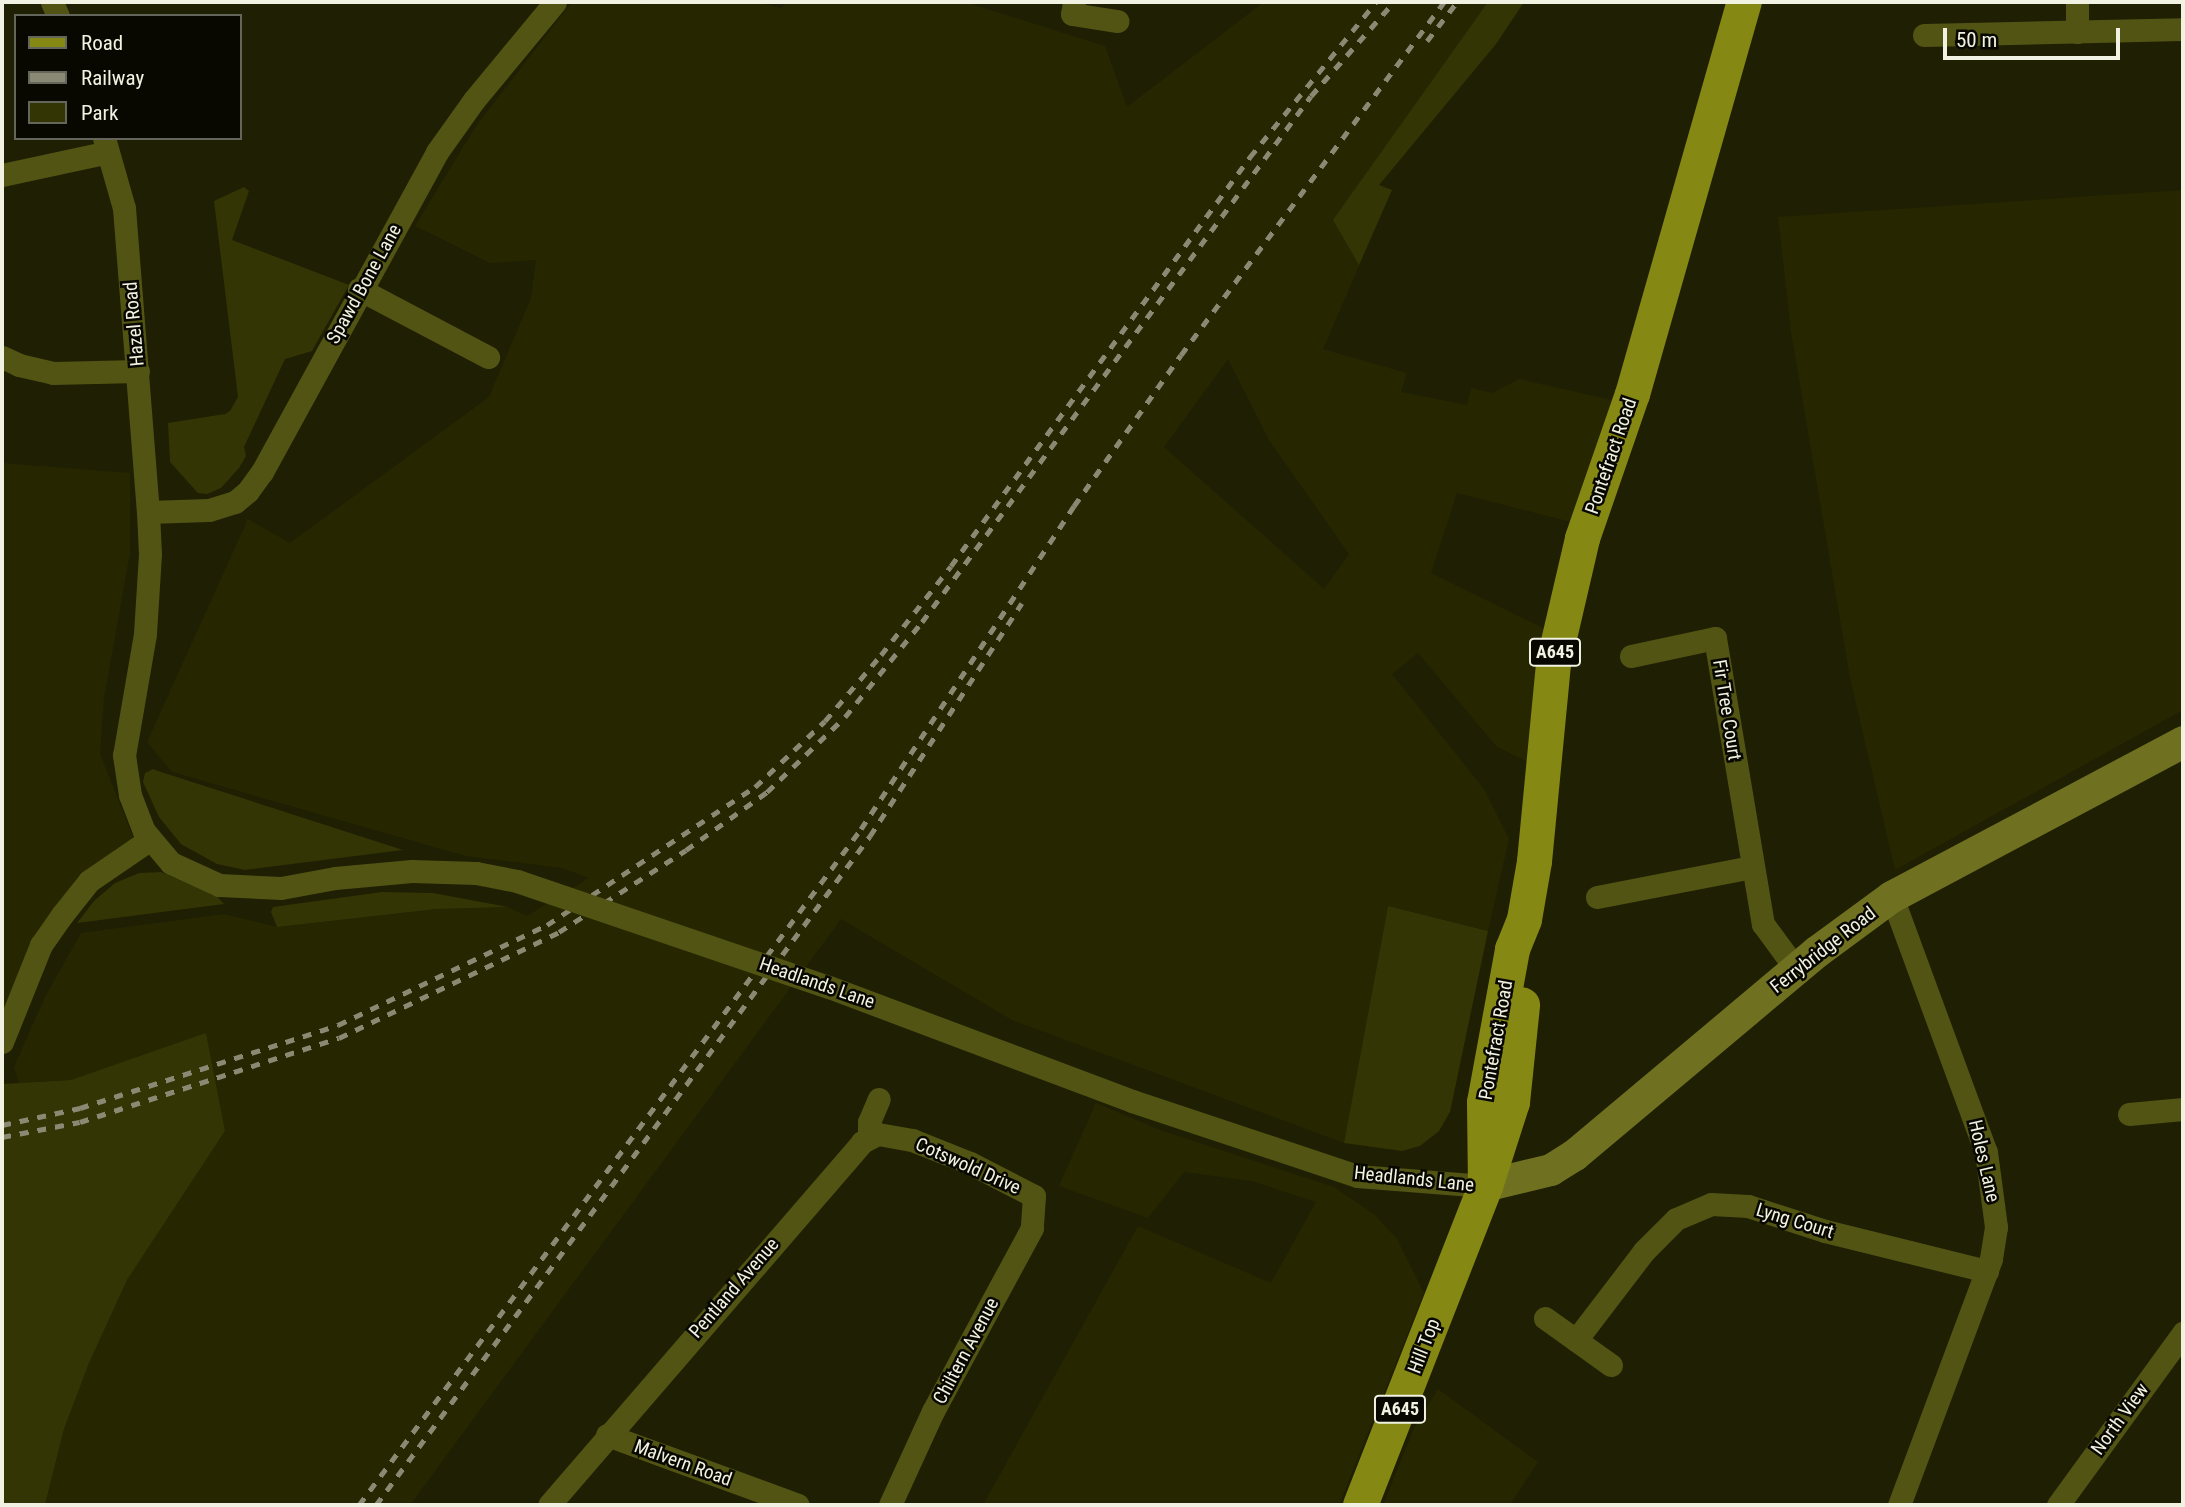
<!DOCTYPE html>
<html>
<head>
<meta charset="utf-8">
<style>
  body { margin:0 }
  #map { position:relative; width:2185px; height:1507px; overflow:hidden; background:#1f1f03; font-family:"Roboto Condensed",sans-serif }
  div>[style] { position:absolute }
  .built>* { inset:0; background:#262701 }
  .green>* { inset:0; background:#343504 }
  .street>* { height:23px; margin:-11.5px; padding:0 11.5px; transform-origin:11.5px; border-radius:11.5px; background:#525413 }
  .secondary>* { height:32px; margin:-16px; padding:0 16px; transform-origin:16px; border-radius:16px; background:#6f7120 }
  .primary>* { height:35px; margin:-17.5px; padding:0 17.5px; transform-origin:17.5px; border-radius:17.5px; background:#868814 }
  .rail>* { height:5px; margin-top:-2.5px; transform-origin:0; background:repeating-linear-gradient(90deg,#8a8a74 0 9px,transparent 0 18px) }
  .street-bridge>* { height:23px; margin:-11.5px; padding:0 11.5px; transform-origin:11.5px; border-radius:11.5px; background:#525413 }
  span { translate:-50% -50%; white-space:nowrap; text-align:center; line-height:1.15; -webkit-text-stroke:5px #080801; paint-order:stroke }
  .shield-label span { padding:2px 5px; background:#080801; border:2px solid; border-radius:5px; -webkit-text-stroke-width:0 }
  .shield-label { font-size:18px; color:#f1f2e1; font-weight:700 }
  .street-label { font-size:19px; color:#f1f2e1 }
  .frame { position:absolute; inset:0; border:4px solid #f1f2e1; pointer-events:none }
  .legend { position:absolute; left:14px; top:14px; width:228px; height:126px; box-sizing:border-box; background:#080801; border:2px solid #65665b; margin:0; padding:9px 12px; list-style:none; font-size:21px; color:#f1f2e1 }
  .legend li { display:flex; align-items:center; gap:14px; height:35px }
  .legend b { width:35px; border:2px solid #65665b }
  .scale { position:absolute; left:1943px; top:28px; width:177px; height:32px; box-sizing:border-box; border:4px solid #f1f2e1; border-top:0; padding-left:9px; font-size:21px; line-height:24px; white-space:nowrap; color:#f1f2e1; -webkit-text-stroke:5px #080801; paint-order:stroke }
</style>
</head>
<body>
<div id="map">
  <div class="built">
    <div style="clip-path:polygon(evenodd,572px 2px,639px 2px,643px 5px,644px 2px,755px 2px,782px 8px,785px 2px,965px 2px,1105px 46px,1127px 107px,1264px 2px,1524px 2px,1496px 44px,1379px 185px,1392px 190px,1323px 349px,1407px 373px,1401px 392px,1467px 405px,1471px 388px,1492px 393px,1519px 379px,1612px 400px,1575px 523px,1457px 493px,1431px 573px,1547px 630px,1530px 763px,1497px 747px,1418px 653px,1392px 674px,1484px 789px,1509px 839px,1488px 931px,1388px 906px,1344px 1143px,1012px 1020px,841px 919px,410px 1505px,45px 1505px,64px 1429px,89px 1363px,127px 1280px,225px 1131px,206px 1034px,71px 1080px,19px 1083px,14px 1067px,45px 997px,81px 933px,224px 914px,277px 927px,438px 909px,508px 907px,527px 916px,589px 878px,562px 868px,466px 856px,172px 772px,147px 742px,248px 519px,290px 543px,489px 397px,531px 298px,536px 260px,490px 263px,415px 226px,476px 126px,572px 2px,1228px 359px,1269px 440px,1349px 554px,1324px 589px,1164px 447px,1228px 359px)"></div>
    <div style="clip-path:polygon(2183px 190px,2183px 710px,1895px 870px,1850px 678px,1791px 332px,1778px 217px)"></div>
    <div style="clip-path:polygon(2px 463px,130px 473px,130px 553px,104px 698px,100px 754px,137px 847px,62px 915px,2px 1042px)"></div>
    <div style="clip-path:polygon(1096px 1103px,1160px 1130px,1334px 1187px,1375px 1215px,1397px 1239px,1424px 1293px,1339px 1505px,983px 1505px,1138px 1226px,1271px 1283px,1316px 1202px,1252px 1181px,1184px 1172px,1148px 1218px,1059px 1186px)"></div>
    <div style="clip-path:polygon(1438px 1389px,1538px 1462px,1510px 1505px,1383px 1505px,1414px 1428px)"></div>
  </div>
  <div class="green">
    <div style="clip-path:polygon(1488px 2px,1524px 2px,1496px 44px,1379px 185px,1392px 190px,1359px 265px,1333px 220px)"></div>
    <div style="clip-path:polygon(244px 187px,249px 191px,232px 240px,349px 285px,312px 351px,285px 359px,244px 447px,246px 456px,239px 468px,221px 488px,207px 494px,198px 493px,170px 462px,168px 423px,225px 414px,230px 411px,238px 397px,214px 201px)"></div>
    <div style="clip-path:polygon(153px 769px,158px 771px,403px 850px,245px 870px,217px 864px,181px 844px,159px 817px,143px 782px,145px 773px)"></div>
    <div style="clip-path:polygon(161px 872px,217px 896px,224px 904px,77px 923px,94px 901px,115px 883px,139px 873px)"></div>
    <div style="clip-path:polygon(382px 892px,433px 893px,508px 907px,437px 909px,277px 927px,271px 912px,273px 907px)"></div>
    <div style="clip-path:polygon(1388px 906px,1488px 931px,1450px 1112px,1439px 1131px,1420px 1146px,1402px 1151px,1344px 1143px)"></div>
    <div style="clip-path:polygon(206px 1033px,225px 1131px,127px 1280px,89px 1363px,64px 1429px,45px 1505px,2px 1505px,2px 1084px,71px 1080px)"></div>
  </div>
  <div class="street">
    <div style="left:52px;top:2px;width:15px;rotate:67deg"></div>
    <div style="left:1074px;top:2px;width:12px;rotate:99deg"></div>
    <div style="left:1072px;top:14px;width:46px;rotate:8.8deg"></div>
    <div style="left:2077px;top:32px;width:30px;rotate:-90deg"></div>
    <div style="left:1924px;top:35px;width:259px;rotate:-1.3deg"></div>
    <div style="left:104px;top:138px;width:73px;rotate:74.1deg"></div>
    <div style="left:124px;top:208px;width:305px;rotate:85.5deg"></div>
    <div style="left:148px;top:512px;width:42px;rotate:87.3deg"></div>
    <div style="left:150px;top:554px;width:80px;rotate:93.6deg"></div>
    <div style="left:145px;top:634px;width:123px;rotate:99.8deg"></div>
    <div style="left:124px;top:755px;width:40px;rotate:81.5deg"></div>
    <div style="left:130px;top:795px;width:39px;rotate:69deg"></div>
    <div style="left:144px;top:831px;width:42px;rotate:49.8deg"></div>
    <div style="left:171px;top:863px;width:53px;rotate:24.6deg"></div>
    <div style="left:219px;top:885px;width:62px;rotate:2.8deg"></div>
    <div style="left:281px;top:888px;width:55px;rotate:-10.5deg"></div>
    <div style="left:335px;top:878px;width:77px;rotate:-5.2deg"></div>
    <div style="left:412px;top:871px;width:64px;rotate:1.8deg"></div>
    <div style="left:476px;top:873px;width:42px;rotate:11deg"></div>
    <div style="left:2px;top:175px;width:108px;rotate:-12.2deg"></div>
    <div style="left:359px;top:289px;width:146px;rotate:27.8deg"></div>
    <div style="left:2px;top:357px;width:19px;rotate:25deg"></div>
    <div style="left:19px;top:365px;width:35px;rotate:13deg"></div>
    <div style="left:53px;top:373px;width:85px;rotate:-1.3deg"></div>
    <div style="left:148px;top:512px;width:61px;rotate:-1.9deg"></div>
    <div style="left:209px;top:510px;width:27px;rotate:-17deg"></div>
    <div style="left:235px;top:502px;width:17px;rotate:-40deg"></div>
    <div style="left:248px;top:491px;width:24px;rotate:-54deg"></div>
    <div style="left:262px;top:472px;width:365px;rotate:-61.3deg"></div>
    <div style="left:437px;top:152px;width:64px;rotate:-54.6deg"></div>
    <div style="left:474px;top:100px;width:127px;rotate:-50.4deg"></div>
    <div style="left:1631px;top:656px;width:86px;rotate:-12.1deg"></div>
    <div style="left:1715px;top:638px;width:290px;rotate:80.5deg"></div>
    <div style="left:1763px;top:924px;width:56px;rotate:53.7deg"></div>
    <div style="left:1597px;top:897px;width:158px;rotate:-11deg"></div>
    <div style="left:1892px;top:897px;width:272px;rotate:69.8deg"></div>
    <div style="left:1986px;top:1152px;width:76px;rotate:82.4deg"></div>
    <div style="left:1996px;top:1227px;width:32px;rotate:99deg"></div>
    <div style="left:1991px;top:1259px;width:263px;rotate:110.5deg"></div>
    <div style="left:829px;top:987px;width:324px;rotate:20.6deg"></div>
    <div style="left:1132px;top:1101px;width:237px;rotate:18.4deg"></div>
    <div style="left:1357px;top:1176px;width:128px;rotate:4.5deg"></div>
    <div style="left:2px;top:1042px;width:105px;rotate:-68.1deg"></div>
    <div style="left:41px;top:945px;width:37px;rotate:-55deg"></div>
    <div style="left:62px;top:915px;width:43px;rotate:-51.5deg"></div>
    <div style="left:89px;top:881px;width:73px;rotate:-34.3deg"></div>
    <div style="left:2129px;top:1114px;width:54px;rotate:-5.3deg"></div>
    <div style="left:869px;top:1136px;width:14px;rotate:-90deg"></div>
    <div style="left:869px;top:1122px;width:25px;rotate:-67deg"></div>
    <div style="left:1545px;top:1318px;width:81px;rotate:35.5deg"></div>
    <div style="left:1576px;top:1340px;width:112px;rotate:-52.6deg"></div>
    <div style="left:1644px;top:1251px;width:45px;rotate:-45deg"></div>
    <div style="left:1676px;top:1219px;width:38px;rotate:-23deg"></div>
    <div style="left:1711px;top:1204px;width:37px;rotate:3deg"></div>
    <div style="left:1748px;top:1206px;width:81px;rotate:18deg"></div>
    <div style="left:1825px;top:1231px;width:167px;rotate:13.9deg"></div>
    <div style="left:607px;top:1435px;width:203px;rotate:20.1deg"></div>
    <div style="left:549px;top:1505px;width:479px;rotate:-49.2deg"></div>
    <div style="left:862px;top:1142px;width:18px;rotate:-27deg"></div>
    <div style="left:878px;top:1134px;width:35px;rotate:10deg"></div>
    <div style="left:912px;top:1140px;width:62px;rotate:21.6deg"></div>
    <div style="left:970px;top:1163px;width:72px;rotate:27.3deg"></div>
    <div style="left:1034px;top:1196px;width:32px;rotate:94deg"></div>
    <div style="left:1032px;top:1228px;width:208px;rotate:118.4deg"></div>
    <div style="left:933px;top:1411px;width:103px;rotate:114.6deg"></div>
    <div style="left:2058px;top:1505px;width:213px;rotate:-54deg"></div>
  </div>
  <div class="secondary">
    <div style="left:1485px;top:1186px;width:68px;rotate:-13.6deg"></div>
    <div style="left:1551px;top:1170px;width:28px;rotate:-32deg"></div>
    <div style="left:1575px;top:1155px;width:316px;rotate:-40deg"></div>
    <div style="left:1817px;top:952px;width:93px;rotate:-36.3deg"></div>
    <div style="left:1892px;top:897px;width:330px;rotate:-28deg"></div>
  </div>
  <div class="primary">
    <div style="left:1485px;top:1186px;width:84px;rotate:-90.7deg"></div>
    <div style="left:1484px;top:1102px;width:156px;rotate:-79.6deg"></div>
    <div style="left:1512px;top:949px;width:32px;rotate:-68deg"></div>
    <div style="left:1524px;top:919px;width:59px;rotate:-80.2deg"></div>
    <div style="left:1534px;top:861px;width:199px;rotate:-84.5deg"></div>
    <div style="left:1553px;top:663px;width:128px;rotate:-76.9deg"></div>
    <div style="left:1582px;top:538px;width:152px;rotate:-70.9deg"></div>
    <div style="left:1632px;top:394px;width:408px;rotate:-74.1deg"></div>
    <div style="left:1360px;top:1505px;width:343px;rotate:-68.6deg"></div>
    <div style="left:1485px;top:1186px;width:88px;rotate:-72.2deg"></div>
    <div style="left:1512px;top:1102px;width:98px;rotate:-84.1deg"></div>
  </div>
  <div class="rail">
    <div style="left:1427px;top:41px;width:49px;rotate:-52.4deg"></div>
    <div style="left:2px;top:1125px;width:80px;rotate:-12.3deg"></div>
    <div style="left:80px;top:1108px;width:271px;rotate:-17.8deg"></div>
    <div style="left:338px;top:1025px;width:232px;rotate:-25.6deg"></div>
    <div style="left:547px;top:925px;width:250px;rotate:-33.6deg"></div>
    <div style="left:755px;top:787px;width:96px;rotate:-43.3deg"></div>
    <div style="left:825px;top:721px;width:87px;rotate:-49.7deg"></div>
    <div style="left:881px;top:655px;width:113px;rotate:-51.8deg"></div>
    <div style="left:951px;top:566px;width:507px;rotate:-53.83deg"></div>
    <div style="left:1250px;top:157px;width:200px;rotate:-50.9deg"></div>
    <div style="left:2px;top:1137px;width:79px;rotate:-10.9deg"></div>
    <div style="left:80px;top:1122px;width:272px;rotate:-18deg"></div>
    <div style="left:339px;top:1038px;width:244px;rotate:-25.7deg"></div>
    <div style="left:559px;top:932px;width:151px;rotate:-32.8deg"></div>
    <div style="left:686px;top:850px;width:100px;rotate:-35.6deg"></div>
    <div style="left:767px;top:792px;width:108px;rotate:-43.9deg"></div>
    <div style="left:845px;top:717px;width:122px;rotate:-51deg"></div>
    <div style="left:922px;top:622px;width:654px;rotate:-53.52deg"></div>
    <div style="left:1311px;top:96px;width:125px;rotate:-48.6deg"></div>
    <div style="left:359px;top:1505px;width:842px;rotate:-53.4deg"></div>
    <div style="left:861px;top:829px;width:387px;rotate:-56.6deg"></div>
    <div style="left:1074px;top:506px;width:185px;rotate:-54.7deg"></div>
    <div style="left:1181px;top:355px;width:440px;rotate:-53.3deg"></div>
    <div style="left:376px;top:1505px;width:832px;rotate:-53.56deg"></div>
    <div style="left:870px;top:836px;width:278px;rotate:-56.9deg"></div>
  </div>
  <div class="street-bridge">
    <div style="left:517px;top:881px;width:330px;rotate:18.8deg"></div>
  </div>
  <div class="shield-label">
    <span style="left:1555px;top:652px">A645</span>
    <span style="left:1400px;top:1409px">A645</span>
  </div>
  <div class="street-label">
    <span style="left:364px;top:284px;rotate:-61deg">Spawd Bone Lane</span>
    <span style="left:134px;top:324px;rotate:-95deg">Hazel Road</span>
    <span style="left:1611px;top:456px;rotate:-71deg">Pontefract Road</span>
    <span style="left:1727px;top:710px;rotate:81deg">Fir Tree Court</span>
    <span style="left:1823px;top:950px;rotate:-38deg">Ferrybridge Road</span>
    <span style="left:817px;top:983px;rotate:19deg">Headlands Lane</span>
    <span style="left:1496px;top:1040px;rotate:-80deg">Pontefract Road</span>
    <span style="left:1984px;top:1161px;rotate:77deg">Holes Lane</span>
    <span style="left:968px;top:1166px;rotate:24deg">Cotswold Drive</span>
    <span style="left:1414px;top:1179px;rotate:6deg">Headlands Lane</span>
    <span style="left:1795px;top:1221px;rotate:17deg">Lyng Court</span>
    <span style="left:734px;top:1288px;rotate:-49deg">Pentland Avenue</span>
    <span style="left:1424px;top:1346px;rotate:-69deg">Hill Top</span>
    <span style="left:966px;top:1351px;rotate:-62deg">Chiltern Avenue</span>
    <span style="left:2120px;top:1419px;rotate:-54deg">North View</span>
    <span style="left:683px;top:1463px;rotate:20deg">Malvern Road</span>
  </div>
  <div class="frame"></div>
  <ul class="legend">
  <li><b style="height:9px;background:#868814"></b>Road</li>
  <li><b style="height:9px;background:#8a8a74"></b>Railway</li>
  <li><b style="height:19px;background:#343504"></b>Park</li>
  </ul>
  <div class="scale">50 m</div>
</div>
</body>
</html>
